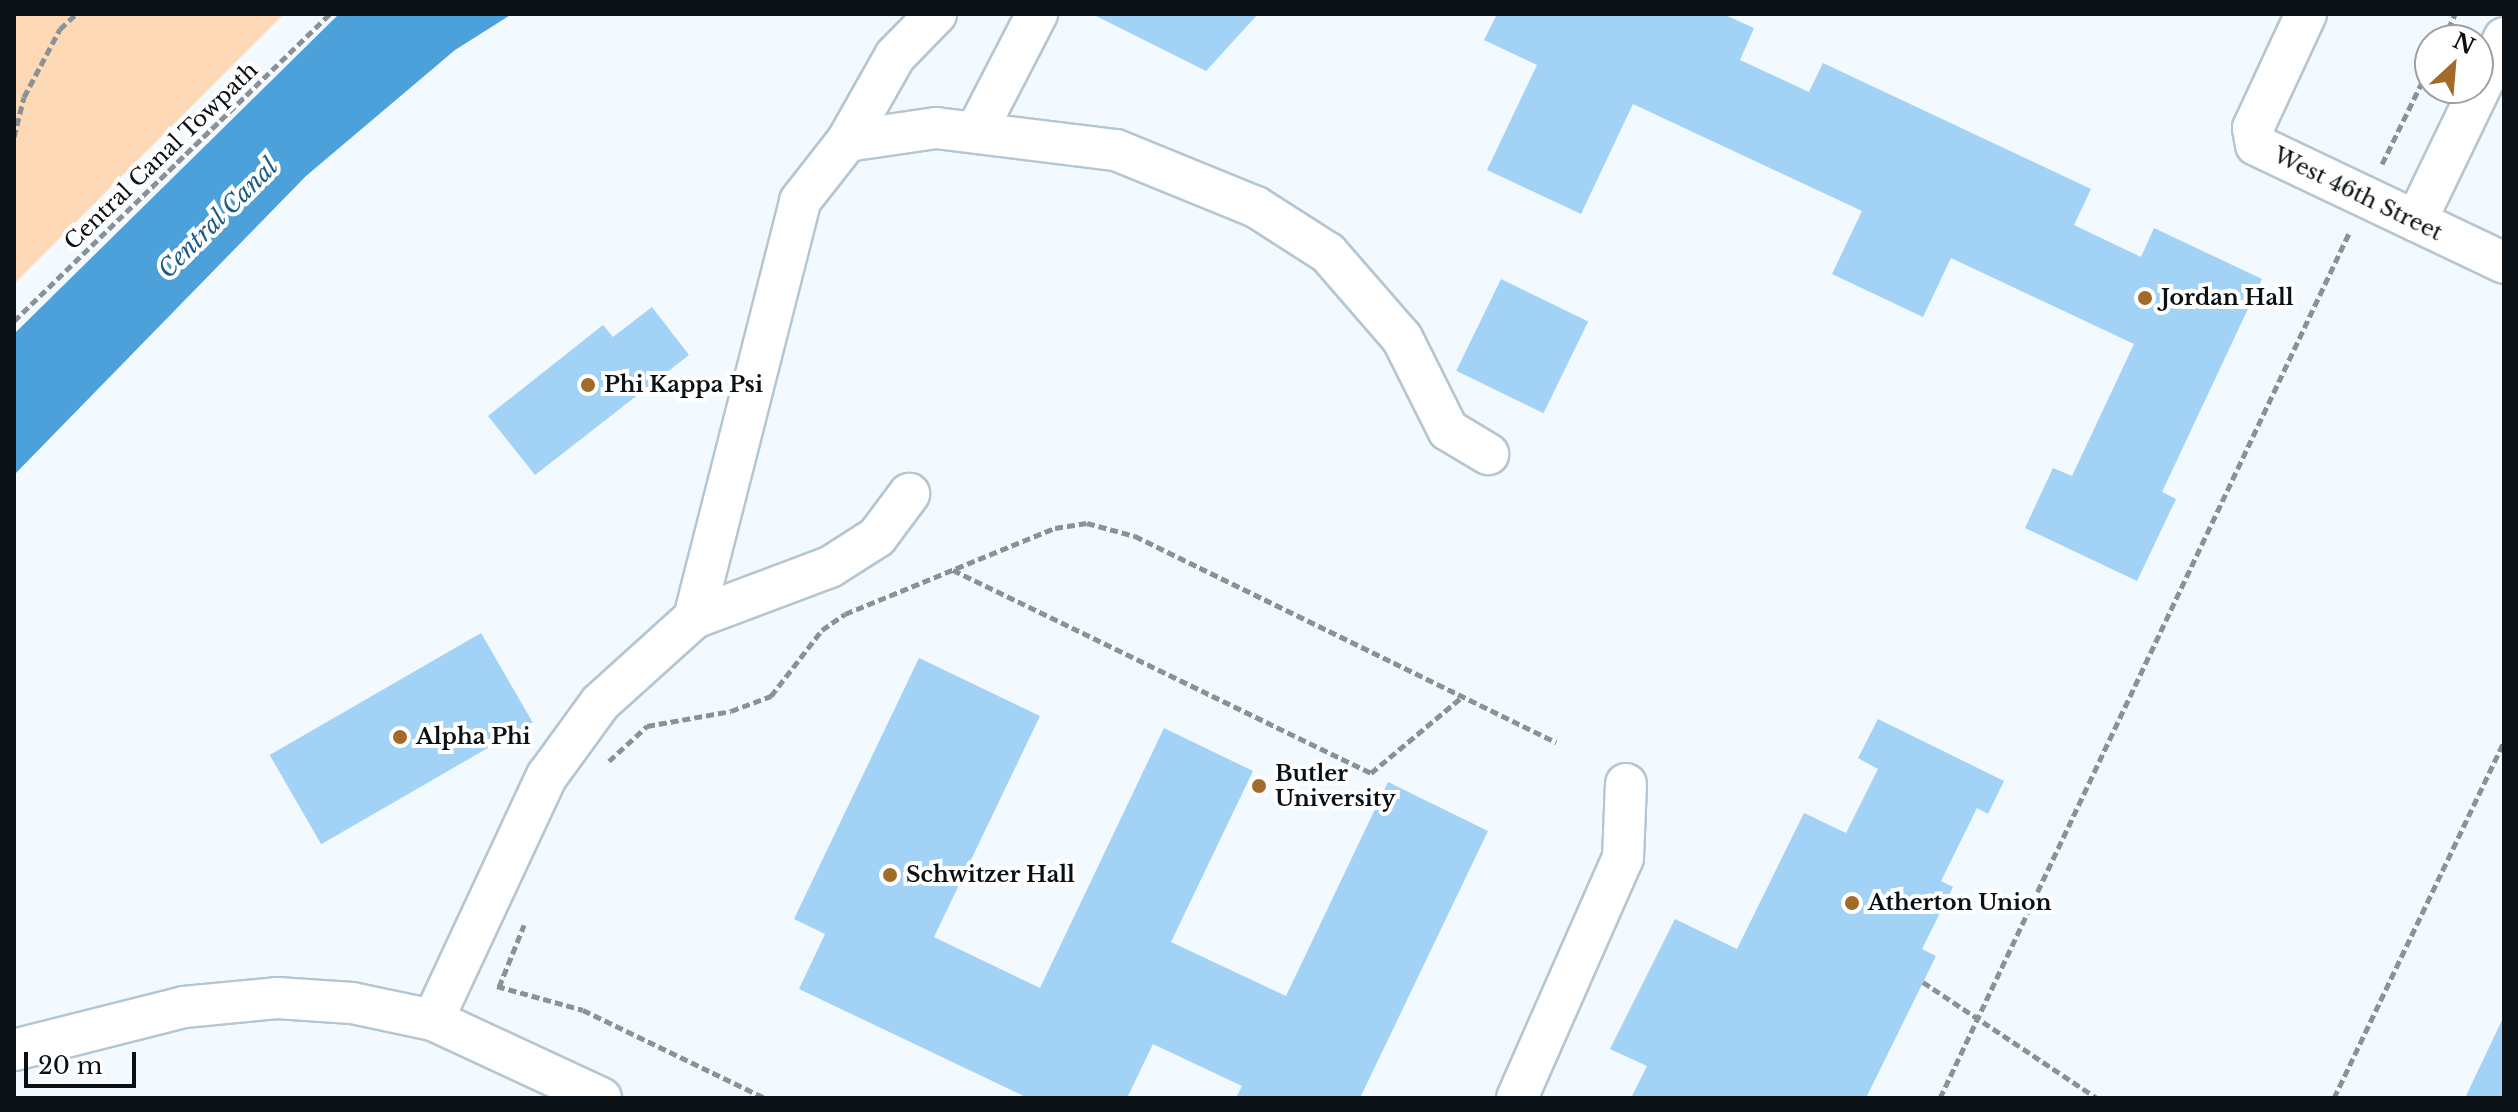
<!DOCTYPE html>
<html>
<head>
<meta charset="utf-8">
<style>
  body { margin:0 }
  #map { position:relative; width:2518px; height:1112px; overflow:hidden; background:#f2f9ff; font-family:"Libre Baskerville",serif }
  div>[style] { position:absolute }
  .green>* { inset:0; background:#fdd9b6 }
  .water>* { inset:0; background:#4da1db }
  .building>* { inset:0; background:#a2d2f6; transform-origin:0 0 }
  .path>* { height:5px; margin-top:-2.5px; transform-origin:0; background:repeating-linear-gradient(90deg,#8b9297 0 8px,transparent 0 12px) }
  .roads { filter:drop-shadow(2px 0 #b5c6d3) drop-shadow(-2px 0 #b5c6d3) drop-shadow(0 2px #b5c6d3) drop-shadow(0 -2px #b5c6d3) }
  .minor>* { height:40px; margin:-20px; padding:0 20px; transform-origin:20px; border-radius:20px; background:#fff }
  .dots>* { width:22px; height:22px; translate:-50% -50%; box-sizing:border-box; border:4px solid #fff; border-radius:50% }
  span { translate:-50% -50%; white-space:nowrap; text-align:center; line-height:1.15; -webkit-text-stroke:8px #fff; paint-order:stroke }
  .street-label { font-size:22px; color:#0a1014 }
  .poi-label { font-size:22px; color:#0a1014; font-weight:700 }
  .left { translate:0 -50%; text-align:left }
  .water-label { font-size:24px; color:#1e5b83; font-style:italic }
  .frame { position:absolute; inset:0; border:16px solid #0a1014; pointer-events:none }
  .north { position:absolute; left:2414px; top:24px; width:80px; height:80px; box-sizing:border-box; background:#fff; border:2px solid #9d9fa1; border-radius:50%; rotate:26deg; font-size:22px; font-weight:700; line-height:32px; text-align:center; color:#0a1014 }
  .north::after { content:''; display:block; margin:auto; width:28px; height:36px; background:#a36b29; clip-path:polygon(50% 0,100% 100%,50% 72%,0 100%) }
  .scale { position:absolute; left:24px; top:1052px; width:112px; height:36px; box-sizing:border-box; border:4px solid #0a1014; border-top:0; padding-left:10px; font-size:24px; line-height:28px; white-space:nowrap; color:#0a1014; -webkit-text-stroke:6px #fff; paint-order:stroke }
</style>
</head>
<body>
<div id="map">
  <div class="green">
    <div style="clip-path:polygon(14px 14px,284px 14px,14px 284px)"></div>
  </div>
  <div class="water">
    <div style="clip-path:polygon(339px 14px,512px 14px,455px 50px,306px 176px,14px 475px,14px 334px)"></div>
  </div>
  <div class="building">
    <div style="clip-path:polygon(1092px 14px,1258px 14px,1206px 71px)"></div>
    <div style="clip-path:polygon(1497px 14px,1723px 14px,1754px 28px,1740px 60px,1809px 92px,1823px 63px,2091px 189px,2074px 225px,2141px 257px,2154px 228px,2262px 279px,2162px 492px,2176px 499px,2137px 581px,2025px 528px,2053px 468px,2072px 476px,2134px 344px,1951px 258px,1923px 317px,1832px 274px,1862px 211px,1633px 104px,1581px 214px,1487px 170px,1537px 65px,1484px 40px)"></div>
    <div style="left:1501px;top:279px;width:97px;height:102px;rotate:26deg"></div>
    <div style="clip-path:polygon(652px 307px,689px 355px,535px 475px,488px 416px,603px 325px,613px 337px)"></div>
    <div style="left:481px;top:633px;width:103px;height:244px;rotate:60deg"></div>
    <div style="clip-path:polygon(919px 658px,1040px 716px,934px 937px,1040px 988px,1164px 728px,1253px 771px,1171px 942px,1286px 996px,1388px 782px,1488px 831px,1360px 1098px,1236px 1098px,1242px 1086px,1153px 1044px,1127px 1098px,1028px 1098px,799px 989px,825px 934px,794px 919px)"></div>
    <div style="clip-path:polygon(1878px 719px,2004px 781px,1988px 814px,1977px 808px,1941px 881px,1953px 887px,1922px 949px,1936px 956px,1866px 1098px,1631px 1098px,1647px 1066px,1610px 1049px,1675px 919px,1737px 949px,1804px 813px,1846px 833px,1878px 769px,1858px 758px)"></div>
    <div style="clip-path:polygon(2504px 1016px,2504px 1098px,2465px 1098px)"></div>
  </div>
  <div class="path">
    <div style="left:2443px;top:40px;width:29px;rotate:-65deg"></div>
    <div style="left:14px;top:137px;width:41px;rotate:-76deg"></div>
    <div style="left:24px;top:97px;width:77px;rotate:-62.1deg"></div>
    <div style="left:60px;top:29px;width:22px;rotate:-43deg"></div>
    <div style="left:2382px;top:164px;width:109px;rotate:-63.9deg"></div>
    <div style="left:14px;top:321px;width:441px;rotate:-44.2deg"></div>
    <div style="left:953px;top:570px;width:465px;rotate:25.9deg"></div>
    <div style="left:1371px;top:773px;width:120px;rotate:-39.9deg"></div>
    <div style="left:609px;top:761px;width:52px;rotate:-42.6deg"></div>
    <div style="left:647px;top:726px;width:85px;rotate:-10.1deg"></div>
    <div style="left:731px;top:711px;width:43px;rotate:-20.6deg"></div>
    <div style="left:771px;top:696px;width:83px;rotate:-52.3deg"></div>
    <div style="left:822px;top:630px;width:28px;rotate:-35deg"></div>
    <div style="left:845px;top:614px;width:227px;rotate:-22.3deg"></div>
    <div style="left:1055px;top:528px;width:32px;rotate:-9deg"></div>
    <div style="left:1087px;top:523px;width:50px;rotate:15.2deg"></div>
    <div style="left:1135px;top:536px;width:469px;rotate:26.1deg"></div>
    <div style="left:1923px;top:982px;width:209px;rotate:33.7deg"></div>
    <div style="left:497px;top:986px;width:89px;rotate:15.6deg"></div>
    <div style="left:583px;top:1010px;width:202px;rotate:25.8deg"></div>
    <div style="left:499px;top:987px;width:67px;rotate:-68deg"></div>
    <div style="left:1940px;top:1098px;width:959px;rotate:-64.69deg"></div>
    <div style="left:2334px;top:1098px;width:395px;rotate:-64.5deg"></div>
  </div>
  <div class="roads">
    <div class="minor">
      <div style="left:2306px;top:14px;width:126px;rotate:114.9deg"></div>
      <div style="left:2253px;top:128px;width:17px;rotate:80deg"></div>
      <div style="left:2256px;top:145px;width:275px;rotate:25.4deg"></div>
      <div style="left:976px;top:132px;width:133px;rotate:-62.7deg"></div>
      <div style="left:847px;top:141px;width:98px;rotate:-60.5deg"></div>
      <div style="left:895px;top:56px;width:59px;rotate:-45.7deg"></div>
      <div style="left:2416px;top:221px;width:203px;rotate:-64.3deg"></div>
      <div style="left:694px;top:618px;width:430px;rotate:-75.7deg"></div>
      <div style="left:800px;top:201px;width:76px;rotate:-51.9deg"></div>
      <div style="left:847px;top:141px;width:90px;rotate:-8.3deg"></div>
      <div style="left:936px;top:128px;width:181px;rotate:7deg"></div>
      <div style="left:1116px;top:150px;width:151px;rotate:22.2deg"></div>
      <div style="left:1256px;top:207px;width:85px;rotate:32.6deg"></div>
      <div style="left:1328px;top:253px;width:113px;rotate:49deg"></div>
      <div style="left:1402px;top:338px;width:103px;rotate:63.4deg"></div>
      <div style="left:1448px;top:430px;width:47px;rotate:31deg"></div>
      <div style="left:433px;top:1020px;width:269px;rotate:-65deg"></div>
      <div style="left:547px;top:776px;width:90px;rotate:-54deg"></div>
      <div style="left:600px;top:703px;width:127px;rotate:-42.1deg"></div>
      <div style="left:694px;top:618px;width:145px;rotate:-20.6deg"></div>
      <div style="left:830px;top:567px;width:56px;rotate:-32.6deg"></div>
      <div style="left:877px;top:537px;width:54px;rotate:-53.3deg"></div>
      <div style="left:14px;top:1050px;width:175px;rotate:-14.2deg"></div>
      <div style="left:184px;top:1007px;width:93px;rotate:-5.5deg"></div>
      <div style="left:277px;top:998px;width:75px;rotate:3.8deg"></div>
      <div style="left:352px;top:1003px;width:83px;rotate:11.9deg"></div>
      <div style="left:433px;top:1020px;width:185px;rotate:24.9deg"></div>
      <div style="left:1517px;top:1098px;width:262px;rotate:-66.2deg"></div>
      <div style="left:1623px;top:858px;width:74px;rotate:-87.7deg"></div>
    </div>
  </div>
  <div class="dots">
    <div style="left:2145px;top:298px;background:#a36b29"></div>
    <div style="left:588px;top:385px;background:#a36b29"></div>
    <div style="left:400px;top:737px;background:#a36b29"></div>
    <div style="left:1259px;top:786px;background:#a36b29"></div>
    <div style="left:890px;top:875px;background:#a36b29"></div>
    <div style="left:1852px;top:903px;background:#a36b29"></div>
  </div>
  <div class="street-label">
    <span style="left:161px;top:156px;rotate:-44deg">Central Canal Towpath</span>
    <span style="left:2358px;top:194px;rotate:26deg">West 46th Street</span>
  </div>
  <div class="poi-label">
    <span class="left" style="left:2161px;top:298px">Jordan Hall</span>
    <span class="left" style="left:604px;top:385px">Phi Kappa Psi</span>
    <span class="left" style="left:416px;top:737px">Alpha Phi</span>
    <span class="left" style="left:1275px;top:786px">Butler<br>University</span>
    <span class="left" style="left:906px;top:875px">Schwitzer Hall</span>
    <span class="left" style="left:1868px;top:903px">Atherton Union</span>
  </div>
  <div class="water-label">
    <span style="left:218px;top:218px;rotate:-45deg">Central Canal</span>
  </div>
  <div class="frame"></div>
  <div class="north">N</div>
  <div class="scale">20 m</div>
</div>
</body>
</html>
